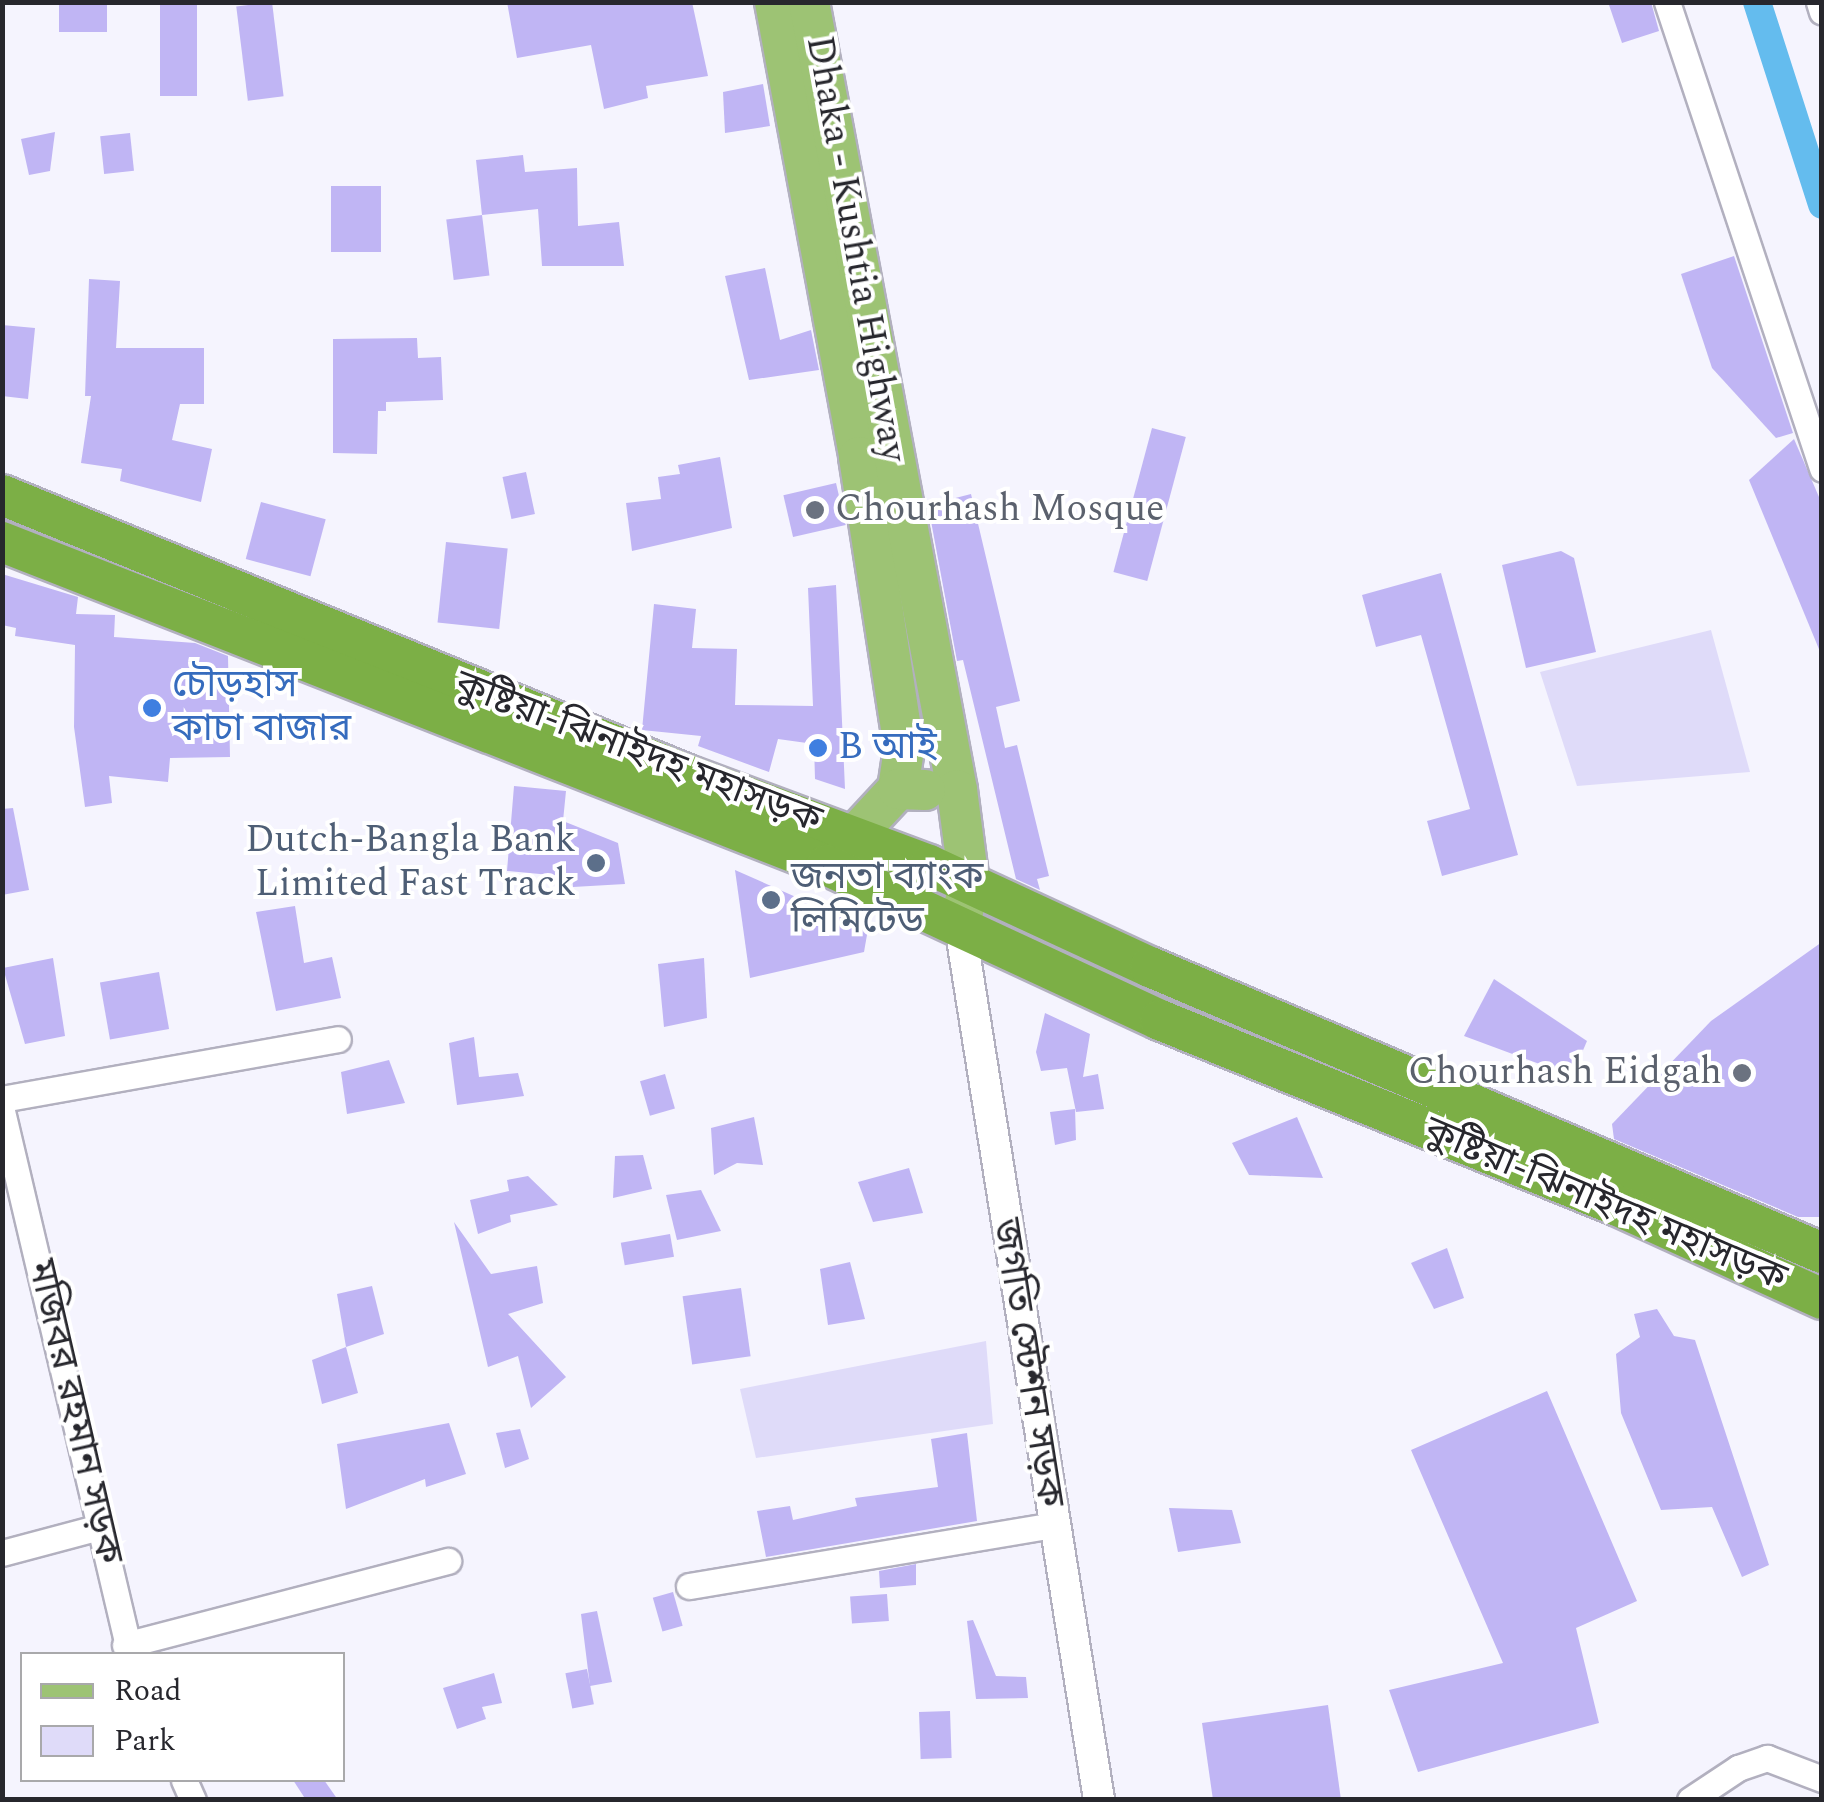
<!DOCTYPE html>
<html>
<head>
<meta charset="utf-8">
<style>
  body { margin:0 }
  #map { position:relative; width:1824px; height:1802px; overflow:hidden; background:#f5f4fe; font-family:Spectral,"Noto Sans Bengali",serif }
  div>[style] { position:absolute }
  .green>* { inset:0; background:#dfdbf9 }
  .canal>* { height:28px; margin:-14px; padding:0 14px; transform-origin:14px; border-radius:14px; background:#64bcee }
  .building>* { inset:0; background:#c0b5f4; transform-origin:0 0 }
  .roads { filter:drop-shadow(2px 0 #b2b0bf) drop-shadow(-2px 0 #b2b0bf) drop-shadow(0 2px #b2b0bf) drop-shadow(0 -2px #b2b0bf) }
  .minor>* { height:25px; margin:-12.5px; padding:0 12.5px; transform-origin:12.5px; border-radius:12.5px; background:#fff }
  .tertiary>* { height:30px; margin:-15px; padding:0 15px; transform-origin:15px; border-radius:15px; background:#fff }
  .primary>* { height:40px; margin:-20px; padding:0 20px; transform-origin:20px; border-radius:20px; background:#9dc374 }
  .trunk>* { height:40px; margin:-20px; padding:0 20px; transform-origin:20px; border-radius:20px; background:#7caf46 }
  .dots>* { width:28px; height:28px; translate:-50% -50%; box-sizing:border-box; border:5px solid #fff; border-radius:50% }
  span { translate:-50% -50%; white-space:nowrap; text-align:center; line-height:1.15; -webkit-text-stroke:8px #fff; paint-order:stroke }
  .street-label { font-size:38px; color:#27272d }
  .worship-label { font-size:38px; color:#5b616d }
  .left { translate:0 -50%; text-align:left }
  .right { translate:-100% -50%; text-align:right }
  .shop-label { font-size:38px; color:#366cbe }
  .service-label { font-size:38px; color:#4e5e75 }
  .frame { position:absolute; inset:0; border:5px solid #27272d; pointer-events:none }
  .legend { position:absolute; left:20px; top:1652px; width:325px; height:130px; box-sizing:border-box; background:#fff; border:2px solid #a9a9ab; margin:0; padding:12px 18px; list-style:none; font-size:30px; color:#27272d }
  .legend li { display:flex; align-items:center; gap:20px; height:50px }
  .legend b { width:50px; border:2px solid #a9a9ab }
</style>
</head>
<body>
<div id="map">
  <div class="green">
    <div style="clip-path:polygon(1711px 630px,1750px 772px,1577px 786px,1540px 672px)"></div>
    <div style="clip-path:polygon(986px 1341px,993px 1424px,756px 1458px,740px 1389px)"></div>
  </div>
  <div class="canal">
    <div style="left:1757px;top:2px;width:213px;rotate:72.2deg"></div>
  </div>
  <div class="building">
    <div style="left:59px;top:2px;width:48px;height:30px"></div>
    <div style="left:160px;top:2px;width:37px;height:94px"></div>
    <div style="left:272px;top:2px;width:95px;height:36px;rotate:83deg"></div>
    <div style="clip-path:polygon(507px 2px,692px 2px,708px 76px,646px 86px,648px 98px,604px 109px,591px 45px,517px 58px)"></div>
    <div style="clip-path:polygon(1608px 2px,1651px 2px,1659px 31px,1622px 43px)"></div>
    <div style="clip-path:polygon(763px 84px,770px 126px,725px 133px,723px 92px)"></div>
    <div style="clip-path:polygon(55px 132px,50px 171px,29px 175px,21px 139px)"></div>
    <div style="left:130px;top:133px;width:38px;height:30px;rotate:84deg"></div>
    <div style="clip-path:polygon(523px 155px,525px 172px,577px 168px,578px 226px,619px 222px,624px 266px,542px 266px,538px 209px,482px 215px,476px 160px)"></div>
    <div style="left:381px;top:186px;width:66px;height:50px;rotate:90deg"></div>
    <div style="left:482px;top:215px;width:61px;height:36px;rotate:83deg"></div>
    <div style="clip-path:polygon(1734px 256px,1793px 433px,1776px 438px,1712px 368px,1681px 274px)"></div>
    <div style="clip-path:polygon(765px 268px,780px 340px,811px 330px,819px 370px,749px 380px,725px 276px)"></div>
    <div style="clip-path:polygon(89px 279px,120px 281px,116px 348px,204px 348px,204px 404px,180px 404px,172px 440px,212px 449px,201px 502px,120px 481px,122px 469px,81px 463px,91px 396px,85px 396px)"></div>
    <div style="clip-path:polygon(2px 325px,35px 328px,28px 399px,2px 396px)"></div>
    <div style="clip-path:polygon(417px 338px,418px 358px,441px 357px,443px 400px,386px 402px,386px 411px,378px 411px,377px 454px,333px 453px,333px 339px)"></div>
    <div style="left:1152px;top:428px;width:35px;height:149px;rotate:15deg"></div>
    <div style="clip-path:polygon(1794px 439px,1822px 504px,1821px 654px,1749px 480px)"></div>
    <div style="clip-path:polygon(720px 457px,732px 528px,632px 551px,626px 503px,661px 499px,658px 477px,680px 474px,678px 465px)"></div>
    <div style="left:526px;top:472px;width:43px;height:24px;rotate:78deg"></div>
    <div style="left:836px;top:483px;width:43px;height:54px;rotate:77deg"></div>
    <div style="clip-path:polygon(971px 494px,1020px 701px,996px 707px,1005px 748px,1017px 745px,1049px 876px,1037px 879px,1040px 890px,1016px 879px,963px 660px,957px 661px,928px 505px)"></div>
    <div style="left:261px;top:502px;width:67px;height:59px;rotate:15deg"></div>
    <div style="left:446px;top:542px;width:62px;height:81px;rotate:6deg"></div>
    <div style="clip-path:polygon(1561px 551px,1574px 558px,1596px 652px,1526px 668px,1502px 565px)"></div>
    <div style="clip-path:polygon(1441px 573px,1518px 855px,1442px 876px,1427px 821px,1470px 809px,1421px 635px,1376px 647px,1362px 595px)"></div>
    <div style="clip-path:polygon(2px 574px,78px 597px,76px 614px,115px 615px,114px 637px,195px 643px,228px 656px,230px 757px,170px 758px,168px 782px,109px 776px,112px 803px,85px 807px,74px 727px,75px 645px,15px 636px,16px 628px,2px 625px)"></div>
    <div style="clip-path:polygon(836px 585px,845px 789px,815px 779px,814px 744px,778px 739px,769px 772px,698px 746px,701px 736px,642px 730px,654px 604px,696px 609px,692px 648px,737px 649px,735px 705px,813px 706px,808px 588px)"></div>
    <div style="clip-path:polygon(514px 786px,566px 791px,563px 821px,618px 843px,625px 884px,573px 887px,572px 877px,507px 871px)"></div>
    <div style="clip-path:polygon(13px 808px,29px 890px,2px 895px,2px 809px)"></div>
    <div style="clip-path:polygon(735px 870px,868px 929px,864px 952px,750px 978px)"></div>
    <div style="clip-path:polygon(295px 906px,304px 963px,332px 957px,341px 998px,276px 1011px,256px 912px)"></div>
    <div style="clip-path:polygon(1822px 942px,1822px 1217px,1798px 1217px,1614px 1139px,1612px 1124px,1711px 1021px)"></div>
    <div style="clip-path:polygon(53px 958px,65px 1036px,25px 1044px,3px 968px)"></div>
    <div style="clip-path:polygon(704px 958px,707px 1018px,664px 1027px,658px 964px)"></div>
    <div style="left:159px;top:972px;width:58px;height:60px;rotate:80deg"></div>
    <div style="clip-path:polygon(1494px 979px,1587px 1041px,1572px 1076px,1464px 1036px)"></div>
    <div style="clip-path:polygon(1045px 1013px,1090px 1034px,1083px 1077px,1098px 1074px,1104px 1109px,1076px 1112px,1067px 1068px,1041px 1071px,1036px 1052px)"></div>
    <div style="clip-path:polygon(474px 1037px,479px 1077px,518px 1073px,524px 1096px,457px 1105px,449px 1043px)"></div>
    <div style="clip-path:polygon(389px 1060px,405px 1103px,347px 1114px,341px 1072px)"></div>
    <div style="left:665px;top:1074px;width:36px;height:26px;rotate:74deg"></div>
    <div style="clip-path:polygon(1075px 1109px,1076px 1140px,1055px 1145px,1050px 1112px)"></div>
    <div style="clip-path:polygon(754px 1117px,763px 1165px,737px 1163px,714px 1175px,711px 1128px)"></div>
    <div style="clip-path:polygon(1297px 1117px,1323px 1178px,1249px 1175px,1232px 1143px)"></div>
    <div style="clip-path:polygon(643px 1155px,652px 1189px,613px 1198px,615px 1156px)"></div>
    <div style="clip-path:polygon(909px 1168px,923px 1213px,873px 1222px,858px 1182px)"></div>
    <div style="clip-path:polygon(528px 1176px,558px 1205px,510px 1215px,511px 1222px,478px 1234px,470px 1200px,509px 1191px,507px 1180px)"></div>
    <div style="clip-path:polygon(701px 1190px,721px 1231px,677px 1240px,666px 1195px)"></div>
    <div style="clip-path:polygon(454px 1222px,491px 1274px,537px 1266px,543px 1303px,508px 1314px,566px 1377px,531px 1408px,518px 1356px,488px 1367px)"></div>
    <div style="left:670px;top:1234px;width:23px;height:50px;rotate:80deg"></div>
    <div style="clip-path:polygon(1447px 1248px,1464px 1298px,1434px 1309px,1411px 1263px)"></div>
    <div style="clip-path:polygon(850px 1262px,865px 1319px,828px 1325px,820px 1269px)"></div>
    <div style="clip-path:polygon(372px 1286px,384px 1334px,346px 1347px,337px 1294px)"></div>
    <div style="left:741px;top:1288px;width:69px;height:59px;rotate:82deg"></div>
    <div style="clip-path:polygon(1657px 1309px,1674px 1336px,1695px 1340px,1769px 1565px,1742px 1577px,1712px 1507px,1661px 1510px,1621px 1413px,1616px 1354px,1640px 1337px,1634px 1314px)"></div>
    <div style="clip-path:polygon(346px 1347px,358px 1393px,322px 1404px,312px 1360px)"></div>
    <div style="clip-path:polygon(1547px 1391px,1637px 1601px,1576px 1628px,1599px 1723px,1418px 1772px,1389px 1690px,1503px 1663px,1411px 1450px)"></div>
    <div style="clip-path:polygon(449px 1423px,466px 1474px,426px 1487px,425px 1479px,346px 1509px,337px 1444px)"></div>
    <div style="clip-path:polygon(520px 1429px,529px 1459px,505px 1468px,496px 1433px)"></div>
    <div style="clip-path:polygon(967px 1433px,977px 1521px,766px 1557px,757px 1511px,790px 1506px,793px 1520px,857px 1506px,855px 1498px,938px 1487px,931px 1439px)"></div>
    <div style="clip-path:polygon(1169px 1508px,1232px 1510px,1241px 1543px,1178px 1552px)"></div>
    <div style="clip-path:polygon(916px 1564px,916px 1585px,880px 1588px,879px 1571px)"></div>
    <div style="left:673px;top:1592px;width:35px;height:21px;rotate:74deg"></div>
    <div style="left:887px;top:1594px;width:27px;height:37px;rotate:86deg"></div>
    <div style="clip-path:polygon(597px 1611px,612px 1682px,590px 1686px,581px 1614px)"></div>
    <div style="clip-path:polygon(973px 1620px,996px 1676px,1026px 1677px,1028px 1698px,976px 1699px,967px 1621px)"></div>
    <div style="left:587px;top:1669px;width:36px;height:22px;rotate:79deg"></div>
    <div style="clip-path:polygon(494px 1673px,502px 1703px,482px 1707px,486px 1719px,457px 1729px,443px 1688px)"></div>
    <div style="clip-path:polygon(1328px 1705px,1341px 1800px,1213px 1800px,1202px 1723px)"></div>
    <div style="left:950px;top:1711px;width:47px;height:31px;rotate:88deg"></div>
    <div style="clip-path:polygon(293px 1780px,324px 1780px,338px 1800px,306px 1800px)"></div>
  </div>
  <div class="roads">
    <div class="minor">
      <div style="left:1667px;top:2px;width:492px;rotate:71.6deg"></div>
      <div style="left:1819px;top:2px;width:10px;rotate:73deg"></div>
      <div style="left:2px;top:1099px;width:341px;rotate:-10.1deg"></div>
      <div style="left:2px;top:1111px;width:558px;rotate:76.74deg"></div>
      <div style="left:2px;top:1553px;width:101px;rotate:-14.9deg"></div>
      <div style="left:689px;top:1586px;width:369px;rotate:-9.5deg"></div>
      <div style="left:125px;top:1645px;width:334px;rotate:-14.6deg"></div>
      <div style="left:184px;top:1780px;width:22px;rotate:66deg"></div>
      <div style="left:1690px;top:1800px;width:58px;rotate:-33.7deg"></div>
      <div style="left:1738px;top:1768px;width:31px;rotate:-19deg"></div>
      <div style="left:1767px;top:1758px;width:59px;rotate:20.9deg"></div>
    </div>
    <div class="tertiary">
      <div style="left:960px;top:926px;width:885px;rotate:80.96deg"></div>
    </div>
    <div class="primary">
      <div style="left:775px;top:2px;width:463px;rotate:79.5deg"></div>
      <div style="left:859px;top:457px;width:295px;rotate:81.2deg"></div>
      <div style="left:904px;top:749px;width:40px;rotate:98.5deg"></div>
      <div style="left:809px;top:2px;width:802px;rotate:79.36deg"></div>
      <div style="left:957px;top:790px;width:94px;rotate:82.6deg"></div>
      <div style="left:969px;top:883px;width:44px;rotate:101.8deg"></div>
      <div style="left:833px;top:859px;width:96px;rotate:-47.1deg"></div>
      <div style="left:898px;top:789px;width:27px;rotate:2deg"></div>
    </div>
    <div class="trunk">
      <div style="left:2px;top:495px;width:743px;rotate:22.22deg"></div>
      <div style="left:690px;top:776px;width:255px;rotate:20.4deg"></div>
      <div style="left:929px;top:865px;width:243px;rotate:24.8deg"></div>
      <div style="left:1150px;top:967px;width:730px;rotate:23.05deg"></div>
      <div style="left:2px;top:542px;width:885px;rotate:21.4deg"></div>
      <div style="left:826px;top:865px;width:368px;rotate:24.9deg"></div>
      <div style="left:1160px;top:1020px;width:492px;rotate:22.1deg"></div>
      <div style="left:1616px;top:1205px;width:226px;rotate:24.5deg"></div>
    </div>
  </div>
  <div class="dots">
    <div style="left:815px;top:510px;background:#6b7280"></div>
    <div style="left:152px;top:708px;background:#3f7fe0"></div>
    <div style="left:818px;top:748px;background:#3f7fe0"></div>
    <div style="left:596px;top:863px;background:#5c6f8a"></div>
    <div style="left:771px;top:900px;background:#5c6f8a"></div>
    <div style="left:1742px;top:1073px;background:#6b7280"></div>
  </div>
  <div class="street-label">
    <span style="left:855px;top:249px;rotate:80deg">Dhaka - Kushtia Highway</span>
    <span style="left:638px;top:753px;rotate:21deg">কুষ্টিয়া-ঝিনাইদহ মহাসড়ক</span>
    <span style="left:1605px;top:1205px;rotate:23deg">কুষ্টিয়া-ঝিনাইদহ মহাসড়ক</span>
    <span style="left:1027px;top:1363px;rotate:81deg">জগতি স্টেশন সড়ক</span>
    <span style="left:74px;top:1412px;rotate:77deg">মজিবর রহমান সড়ক</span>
  </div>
  <div class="worship-label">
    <span class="left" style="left:835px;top:510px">Chourhash Mosque</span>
    <span class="right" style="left:1722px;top:1073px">Chourhash Eidgah</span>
  </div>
  <div class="shop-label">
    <span class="left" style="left:172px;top:708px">চৌড়হাস<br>কাচা বাজার</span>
    <span class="left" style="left:838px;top:748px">B আই</span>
  </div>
  <div class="service-label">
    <span class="right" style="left:576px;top:863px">Dutch-Bangla Bank<br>Limited Fast Track</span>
    <span class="left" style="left:791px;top:900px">জনতা ব্যাংক<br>লিমিটেড</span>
  </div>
  <div class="frame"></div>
  <ul class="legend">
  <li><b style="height:12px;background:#9dc374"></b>Road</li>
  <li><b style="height:28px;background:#dfdbf9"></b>Park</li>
  </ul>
</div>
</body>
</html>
